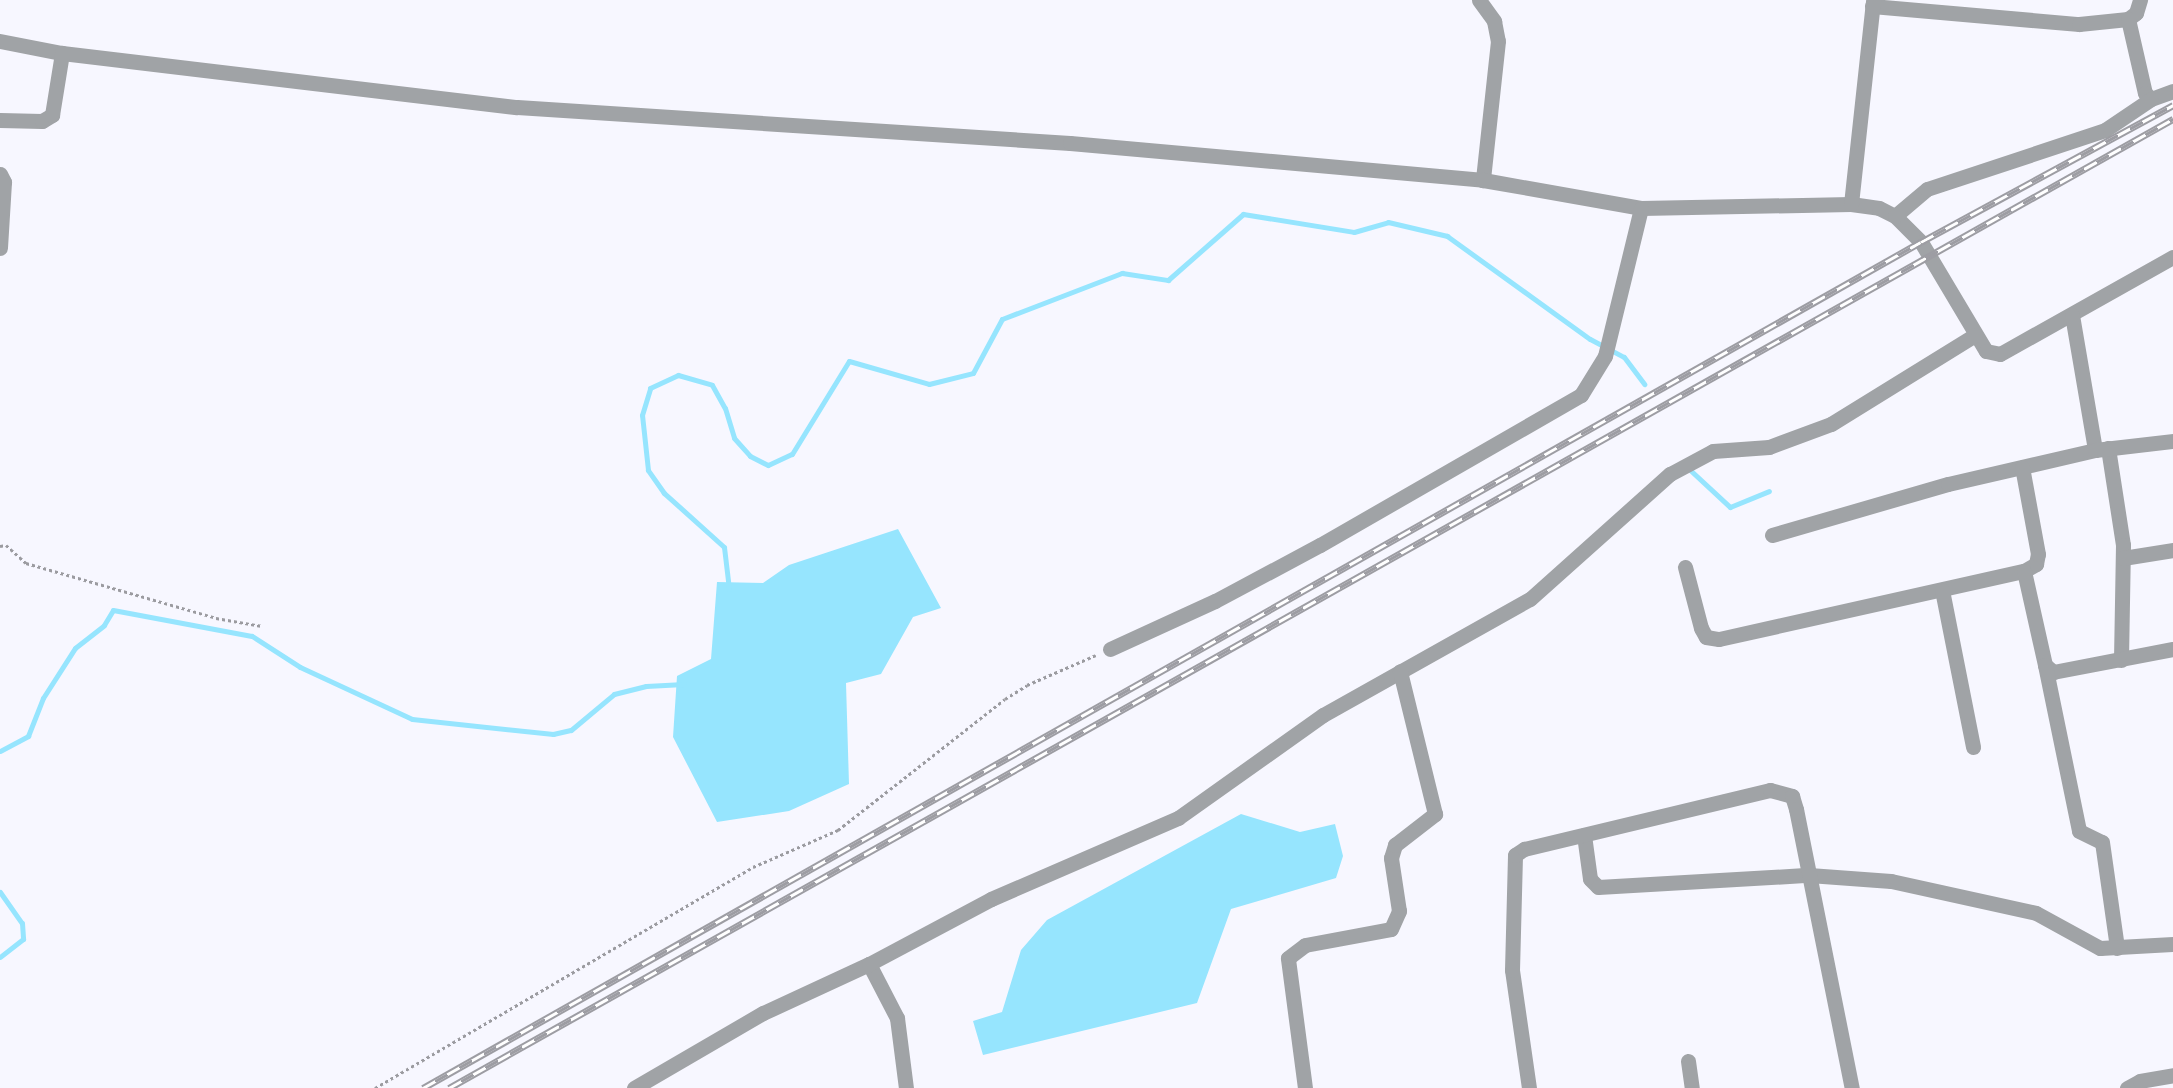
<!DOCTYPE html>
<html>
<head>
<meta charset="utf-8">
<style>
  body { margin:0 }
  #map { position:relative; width:2173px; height:1088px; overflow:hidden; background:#f7f7ff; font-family:"Archivo Narrow",sans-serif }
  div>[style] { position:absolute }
  .water>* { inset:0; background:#96e5fe }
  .stream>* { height:5px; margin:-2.5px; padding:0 2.5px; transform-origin:2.5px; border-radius:2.5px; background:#96e5fe }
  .path>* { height:3px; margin-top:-1.5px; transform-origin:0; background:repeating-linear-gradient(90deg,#9b9ba0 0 3px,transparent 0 6px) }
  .minor>* { height:15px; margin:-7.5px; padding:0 7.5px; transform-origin:7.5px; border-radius:7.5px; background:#a0a3a6 }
  .rail>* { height:7px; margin-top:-3.5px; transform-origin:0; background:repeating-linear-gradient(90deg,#fff 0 14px,#9d9da3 0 28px); box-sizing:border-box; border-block:2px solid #9d9da3 }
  span { translate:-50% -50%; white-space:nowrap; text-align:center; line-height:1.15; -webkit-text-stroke:6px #fff; paint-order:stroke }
</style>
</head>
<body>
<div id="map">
  <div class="water">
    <div style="clip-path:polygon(898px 529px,941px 608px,913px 617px,881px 674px,846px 683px,849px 784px,789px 811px,717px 822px,673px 737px,677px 676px,711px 659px,717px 582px,763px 583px,789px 565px)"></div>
    <div style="clip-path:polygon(1241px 814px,1300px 832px,1335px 824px,1343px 856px,1336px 878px,1231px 909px,1197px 1003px,983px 1055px,973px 1021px,1002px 1012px,1021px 950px,1047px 920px)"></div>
  </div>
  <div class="stream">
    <div style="left:1689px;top:469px;width:56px;rotate:42.8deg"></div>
    <div style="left:1730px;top:507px;width:42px;rotate:-22.3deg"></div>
    <div style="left:729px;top:589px;width:42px;rotate:-96.8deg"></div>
    <div style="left:724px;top:547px;width:81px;rotate:-138deg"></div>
    <div style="left:664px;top:493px;width:28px;rotate:-125deg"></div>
    <div style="left:648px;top:470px;width:55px;rotate:-96.2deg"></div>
    <div style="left:642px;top:415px;width:28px;rotate:-73deg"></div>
    <div style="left:650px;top:388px;width:31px;rotate:-25deg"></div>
    <div style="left:678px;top:375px;width:35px;rotate:16deg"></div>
    <div style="left:712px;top:385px;width:26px;rotate:61deg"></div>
    <div style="left:725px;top:408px;width:31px;rotate:73deg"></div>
    <div style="left:734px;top:438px;width:24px;rotate:48deg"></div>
    <div style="left:750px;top:456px;width:20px;rotate:27deg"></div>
    <div style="left:768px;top:465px;width:26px;rotate:-25deg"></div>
    <div style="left:792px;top:454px;width:109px;rotate:-58.5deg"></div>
    <div style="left:849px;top:361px;width:83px;rotate:16deg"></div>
    <div style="left:929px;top:384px;width:45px;rotate:-14deg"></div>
    <div style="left:973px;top:373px;width:61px;rotate:-61.8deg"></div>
    <div style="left:1002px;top:319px;width:129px;rotate:-21deg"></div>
    <div style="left:1122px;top:273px;width:47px;rotate:8.7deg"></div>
    <div style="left:1168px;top:280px;width:100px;rotate:-41.3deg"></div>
    <div style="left:1243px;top:214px;width:112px;rotate:9.2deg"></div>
    <div style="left:1354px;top:232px;width:35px;rotate:-16deg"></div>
    <div style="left:1388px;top:222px;width:61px;rotate:13.3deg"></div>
    <div style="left:1447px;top:236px;width:176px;rotate:35.8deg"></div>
    <div style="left:1590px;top:339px;width:38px;rotate:28deg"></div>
    <div style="left:1624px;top:357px;width:34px;rotate:53deg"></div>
    <div style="left:0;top:751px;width:32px;rotate:-28deg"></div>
    <div style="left:28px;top:736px;width:41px;rotate:-68.5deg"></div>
    <div style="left:43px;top:698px;width:59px;rotate:-57.4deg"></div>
    <div style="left:75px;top:648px;width:37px;rotate:-38deg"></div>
    <div style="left:104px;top:625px;width:17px;rotate:-59deg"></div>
    <div style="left:113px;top:610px;width:141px;rotate:10.6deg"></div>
    <div style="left:252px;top:636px;width:57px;rotate:32.9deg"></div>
    <div style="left:300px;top:667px;width:123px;rotate:24.9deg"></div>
    <div style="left:412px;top:719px;width:142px;rotate:6.1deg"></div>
    <div style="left:553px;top:734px;width:18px;rotate:-13deg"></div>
    <div style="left:571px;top:730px;width:56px;rotate:-39.9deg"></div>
    <div style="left:614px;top:694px;width:33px;rotate:-14deg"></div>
    <div style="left:646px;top:686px;width:38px;rotate:-3deg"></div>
    <div style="left:0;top:892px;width:38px;rotate:55deg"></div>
    <div style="left:22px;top:923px;width:16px;rotate:86deg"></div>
    <div style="left:23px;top:939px;width:29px;rotate:142deg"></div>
  </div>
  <div class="path">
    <div style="left:0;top:546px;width:6px;rotate:-9deg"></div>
    <div style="left:6px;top:545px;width:27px;rotate:42deg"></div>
    <div style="left:26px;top:563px;width:198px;rotate:16.1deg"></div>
    <div style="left:216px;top:618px;width:47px;rotate:9.9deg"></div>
    <div style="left:375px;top:1088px;width:438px;rotate:-30.3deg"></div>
    <div style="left:753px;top:867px;width:93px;rotate:-23.5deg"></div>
    <div style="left:838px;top:830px;width:212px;rotate:-38.1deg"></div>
    <div style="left:1005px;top:699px;width:26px;rotate:-32deg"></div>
    <div style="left:1027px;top:685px;width:75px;rotate:-23.5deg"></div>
  </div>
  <div class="minor">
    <div style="left:1479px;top:0;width:26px;rotate:54deg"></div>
    <div style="left:1494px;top:21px;width:20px;rotate:79deg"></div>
    <div style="left:1498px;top:41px;width:140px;rotate:96.2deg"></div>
    <div style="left:1872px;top:6px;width:208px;rotate:5deg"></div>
    <div style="left:2079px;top:24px;width:49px;rotate:-5.8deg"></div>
    <div style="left:2128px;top:19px;width:10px;rotate:-37deg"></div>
    <div style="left:2136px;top:13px;width:14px;rotate:-73deg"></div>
    <div style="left:2128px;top:19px;width:76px;rotate:77.1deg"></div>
    <div style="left:2145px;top:93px;width:8px;rotate:45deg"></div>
    <div style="left:2151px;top:99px;width:23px;rotate:-20deg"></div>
    <div style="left:0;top:41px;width:63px;rotate:11deg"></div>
    <div style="left:62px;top:53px;width:458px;rotate:6.8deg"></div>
    <div style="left:517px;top:107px;width:554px;rotate:3.72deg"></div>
    <div style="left:1070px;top:143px;width:415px;rotate:5.1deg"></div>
    <div style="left:1483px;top:180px;width:160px;rotate:10deg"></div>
    <div style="left:1641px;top:208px;width:210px;rotate:-1.1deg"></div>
    <div style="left:1851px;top:204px;width:28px;rotate:8deg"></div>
    <div style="left:1879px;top:208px;width:18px;rotate:27deg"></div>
    <div style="left:1895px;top:216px;width:37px;rotate:45deg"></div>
    <div style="left:1921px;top:242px;width:127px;rotate:59.2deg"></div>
    <div style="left:1986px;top:351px;width:14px;rotate:12deg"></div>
    <div style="left:2000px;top:354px;width:198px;rotate:-29.3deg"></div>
    <div style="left:0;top:120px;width:42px;rotate:1.4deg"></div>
    <div style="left:42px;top:121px;width:12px;rotate:-31deg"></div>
    <div style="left:52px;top:115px;width:63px;rotate:-80.8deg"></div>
    <div style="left:0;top:174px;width:9px;rotate:63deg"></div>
    <div style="left:4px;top:182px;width:66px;rotate:93.5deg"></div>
    <div style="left:1851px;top:204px;width:205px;rotate:-83.8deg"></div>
    <div style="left:1895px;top:216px;width:42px;rotate:-40.2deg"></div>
    <div style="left:1927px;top:189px;width:188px;rotate:-18.3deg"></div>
    <div style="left:2105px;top:130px;width:55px;rotate:-34deg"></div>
    <div style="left:2072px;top:315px;width:137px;rotate:80.3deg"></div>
    <div style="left:2108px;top:448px;width:98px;rotate:81.2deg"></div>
    <div style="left:2123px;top:545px;width:115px;rotate:91deg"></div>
    <div style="left:1772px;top:535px;width:183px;rotate:-16.2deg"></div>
    <div style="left:1948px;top:484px;width:151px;rotate:-13deg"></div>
    <div style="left:2095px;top:450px;width:79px;rotate:-6.6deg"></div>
    <div style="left:2123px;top:558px;width:51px;rotate:-9.1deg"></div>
    <div style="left:1685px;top:567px;width:63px;rotate:75.3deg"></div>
    <div style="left:1701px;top:628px;width:10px;rotate:61deg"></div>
    <div style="left:1706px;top:637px;width:13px;rotate:9deg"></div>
    <div style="left:1719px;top:639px;width:312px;rotate:-12.6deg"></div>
    <div style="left:2024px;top:571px;width:14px;rotate:-30deg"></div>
    <div style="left:2036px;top:564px;width:10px;rotate:-79deg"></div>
    <div style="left:2038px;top:554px;width:88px;rotate:-100.4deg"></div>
    <div style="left:2024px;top:571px;width:96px;rotate:77.4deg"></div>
    <div style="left:2045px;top:665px;width:11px;rotate:41deg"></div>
    <div style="left:2053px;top:672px;width:122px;rotate:-10.9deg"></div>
    <div style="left:1942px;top:590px;width:160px;rotate:78.8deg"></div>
    <div style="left:1110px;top:649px;width:115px;rotate:-24.6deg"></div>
    <div style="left:1215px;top:601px;width:119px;rotate:-28.1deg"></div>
    <div style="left:1320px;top:545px;width:301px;rotate:-29.9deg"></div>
    <div style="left:1581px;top:395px;width:46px;rotate:-58.4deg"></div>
    <div style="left:1605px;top:356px;width:152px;rotate:-76.3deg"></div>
    <div style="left:2045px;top:665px;width:169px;rotate:78.4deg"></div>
    <div style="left:2079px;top:831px;width:25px;rotate:26deg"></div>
    <div style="left:2102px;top:842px;width:107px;rotate:81.9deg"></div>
    <div style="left:1584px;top:835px;width:44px;rotate:82.2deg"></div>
    <div style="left:1590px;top:879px;width:11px;rotate:45deg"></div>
    <div style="left:1598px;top:887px;width:211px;rotate:-3.3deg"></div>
    <div style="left:1809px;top:875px;width:82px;rotate:4.2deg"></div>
    <div style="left:1891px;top:881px;width:148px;rotate:12.4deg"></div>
    <div style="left:2036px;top:913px;width:73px;rotate:28.7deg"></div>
    <div style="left:2100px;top:948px;width:73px;rotate:-3.1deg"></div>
    <div style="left:869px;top:964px;width:61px;rotate:62.6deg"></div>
    <div style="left:897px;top:1018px;width:71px;rotate:82.7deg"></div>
    <div style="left:1688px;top:1061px;width:27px;rotate:82deg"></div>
    <div style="left:634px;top:1088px;width:149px;rotate:-30.2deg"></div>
    <div style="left:763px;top:1013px;width:117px;rotate:-24.8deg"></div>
    <div style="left:869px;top:964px;width:138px;rotate:-28deg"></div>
    <div style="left:991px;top:899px;width:204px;rotate:-23.4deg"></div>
    <div style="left:1178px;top:818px;width:178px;rotate:-35.4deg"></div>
    <div style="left:1323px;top:715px;width:237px;rotate:-29.3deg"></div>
    <div style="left:1530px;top:599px;width:188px;rotate:-41.8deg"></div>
    <div style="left:1670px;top:474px;width:49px;rotate:-28.1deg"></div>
    <div style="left:1713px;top:451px;width:56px;rotate:-4.1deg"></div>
    <div style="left:1769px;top:447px;width:66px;rotate:-20.4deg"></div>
    <div style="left:1831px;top:424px;width:169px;rotate:-31.7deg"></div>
    <div style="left:1305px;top:1088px;width:131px;rotate:-97.5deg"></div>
    <div style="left:1288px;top:958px;width:21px;rotate:-37deg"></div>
    <div style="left:1305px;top:945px;width:87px;rotate:-10.5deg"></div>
    <div style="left:1391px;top:929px;width:20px;rotate:-66deg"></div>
    <div style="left:1399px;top:911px;width:54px;rotate:-98.6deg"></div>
    <div style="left:1391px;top:858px;width:14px;rotate:-73deg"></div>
    <div style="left:1395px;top:845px;width:51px;rotate:-37.8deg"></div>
    <div style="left:1435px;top:814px;width:147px;rotate:-103.8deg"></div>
    <div style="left:1529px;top:1088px;width:119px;rotate:-98.2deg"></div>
    <div style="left:1512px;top:970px;width:115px;rotate:-88.5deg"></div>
    <div style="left:1515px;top:855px;width:11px;rotate:-34deg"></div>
    <div style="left:1524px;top:849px;width:253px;rotate:-13.5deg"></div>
    <div style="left:1770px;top:790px;width:23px;rotate:15deg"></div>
    <div style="left:1792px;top:796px;width:14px;rotate:73deg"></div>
    <div style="left:1796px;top:809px;width:285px;rotate:78.7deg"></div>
    <div style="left:2127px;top:1088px;width:15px;rotate:-28deg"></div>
    <div style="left:2140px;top:1081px;width:34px;rotate:-10deg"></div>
  </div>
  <div class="rail">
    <div style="left:423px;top:1088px;width:1720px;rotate:-29.46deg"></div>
    <div style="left:1921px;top:242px;width:287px;rotate:-28.5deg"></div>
    <div style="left:449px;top:1088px;width:1978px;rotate:-29.34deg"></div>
  </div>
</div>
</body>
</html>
